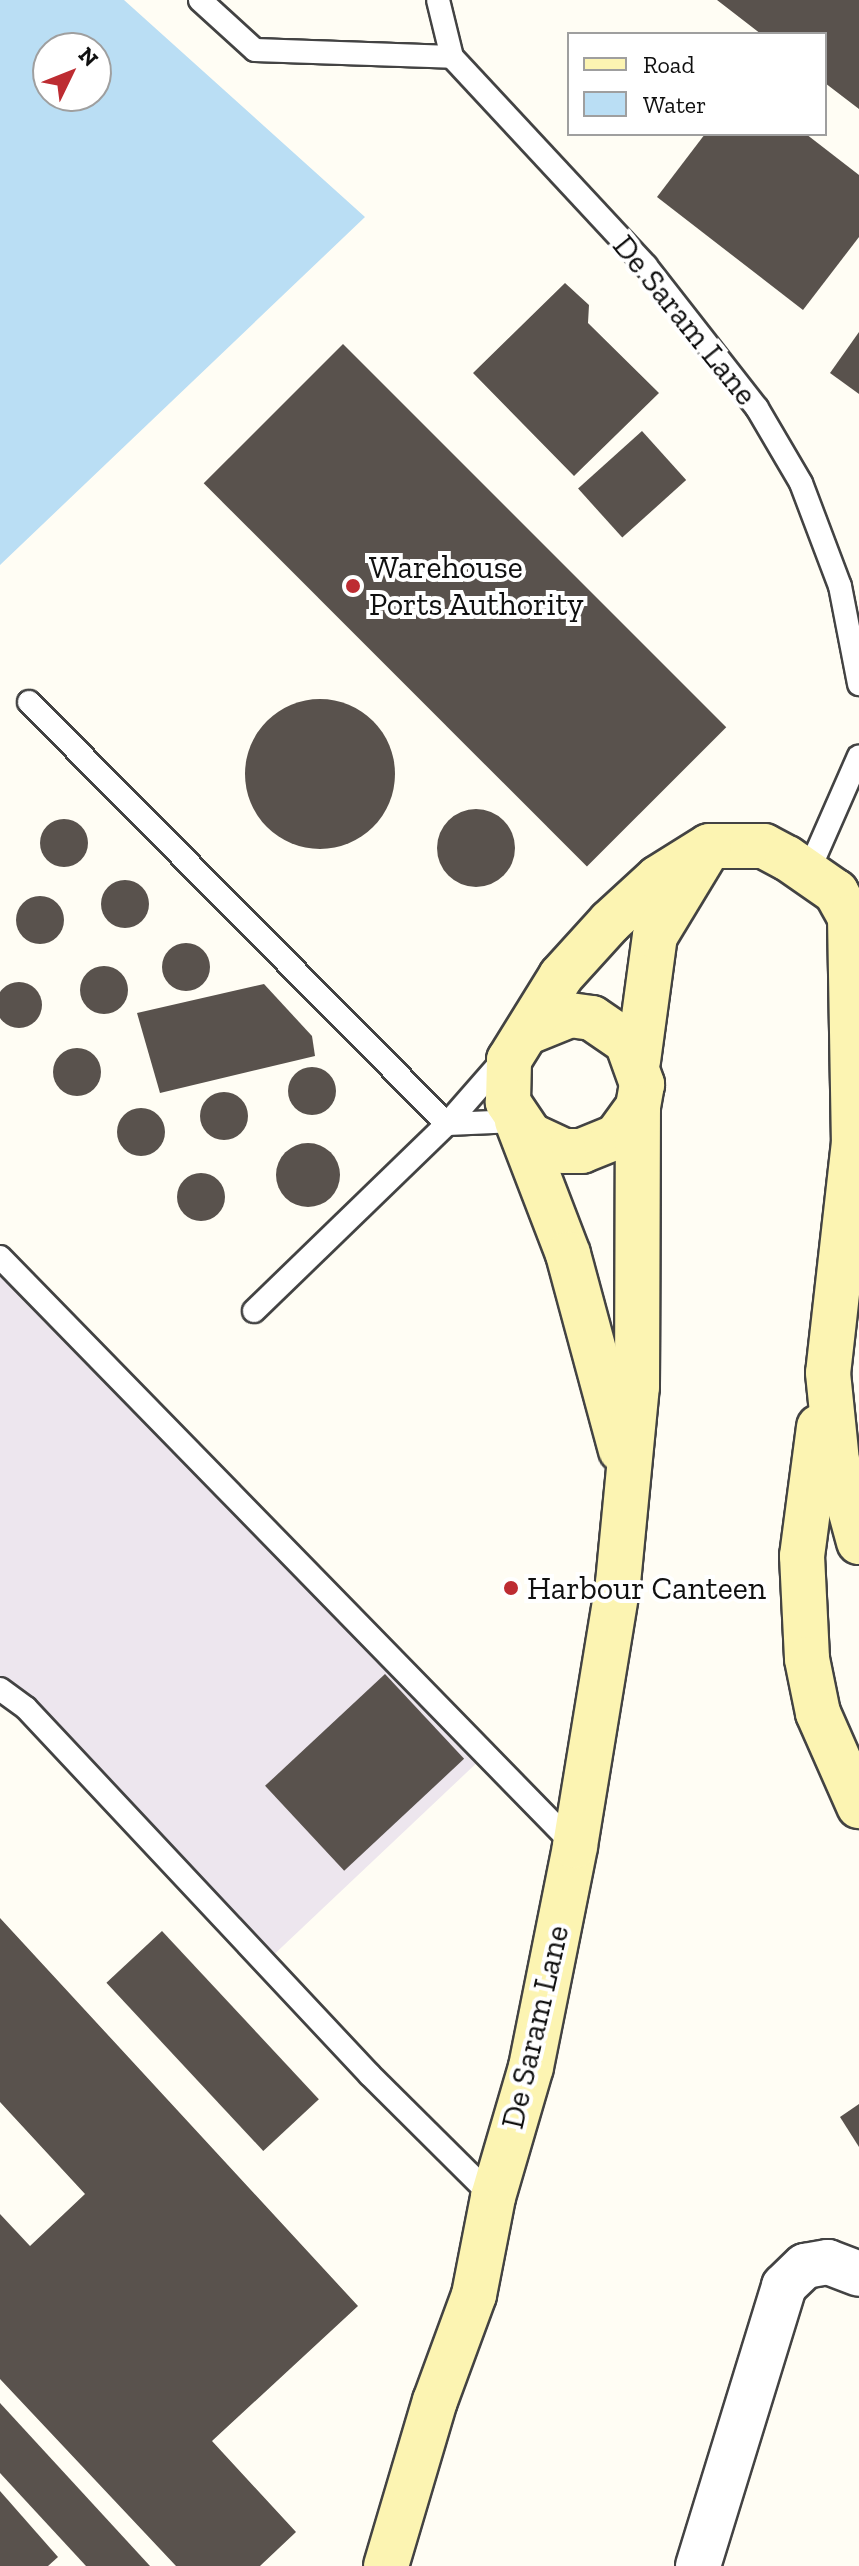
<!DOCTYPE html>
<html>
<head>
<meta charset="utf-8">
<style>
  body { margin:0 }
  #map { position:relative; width:859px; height:2566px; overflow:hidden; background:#fffdf4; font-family:"Zilla Slab",serif }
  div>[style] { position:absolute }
  .industrial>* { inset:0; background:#ede6ee }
  .water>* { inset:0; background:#badef4 }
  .building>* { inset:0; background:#59524d; transform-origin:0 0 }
  .round { border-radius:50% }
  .roads { filter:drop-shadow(2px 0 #434343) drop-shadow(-2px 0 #434343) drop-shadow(0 2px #434343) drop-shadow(0 -2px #434343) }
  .lane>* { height:22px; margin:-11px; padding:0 11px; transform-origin:11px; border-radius:11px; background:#fff }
  .street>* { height:44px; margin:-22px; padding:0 22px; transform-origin:22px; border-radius:22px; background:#fff }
  .secondary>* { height:44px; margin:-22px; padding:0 22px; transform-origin:22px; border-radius:22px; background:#fcf4b2 }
  .dots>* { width:22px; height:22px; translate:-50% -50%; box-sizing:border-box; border:4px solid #fff; border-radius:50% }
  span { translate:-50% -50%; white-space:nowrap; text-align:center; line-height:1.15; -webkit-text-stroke:8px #fff; paint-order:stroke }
  .street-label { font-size:32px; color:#101010 }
  .poi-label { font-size:32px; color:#101010 }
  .left { translate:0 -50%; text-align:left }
  .legend { position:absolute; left:567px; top:32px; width:260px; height:104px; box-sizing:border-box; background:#fff; border:2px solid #9f9f9f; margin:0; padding:10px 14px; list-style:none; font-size:24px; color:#101010 }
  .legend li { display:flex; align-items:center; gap:16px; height:40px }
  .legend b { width:40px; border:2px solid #9f9f9f }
  .north { position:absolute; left:32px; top:32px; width:80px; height:80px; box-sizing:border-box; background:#fff; border:2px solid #9f9f9f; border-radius:50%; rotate:47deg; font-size:22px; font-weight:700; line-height:32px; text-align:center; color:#101010 }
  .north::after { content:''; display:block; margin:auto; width:28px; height:36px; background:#bd2c32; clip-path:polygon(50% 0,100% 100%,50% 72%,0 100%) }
</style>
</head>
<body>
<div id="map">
  <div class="industrial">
    <div style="clip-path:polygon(0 1257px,483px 1757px,265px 1963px,0 1689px)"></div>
  </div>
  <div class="water">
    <div style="clip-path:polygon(evenodd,0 0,124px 0,365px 217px,0 565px,0 0,48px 48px,96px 48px,96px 96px,48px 96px,48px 48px)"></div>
  </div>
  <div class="building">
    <div style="clip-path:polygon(717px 0,859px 0,859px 109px,825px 83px,825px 34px,761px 34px)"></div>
    <div style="clip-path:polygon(705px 134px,806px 134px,859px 175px,859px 237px,803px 310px,657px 197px)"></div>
    <div style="clip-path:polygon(565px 283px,589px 305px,588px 323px,659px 393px,574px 476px,473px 373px)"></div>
    <div style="clip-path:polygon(859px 332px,859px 394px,830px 373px)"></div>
    <div style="left:343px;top:344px;width:542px;height:197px;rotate:45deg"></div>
    <div style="left:642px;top:431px;width:66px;height:86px;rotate:48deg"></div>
    <div class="round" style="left:245px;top:699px;width:150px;height:150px"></div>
    <div class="round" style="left:437px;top:809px;width:78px;height:78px"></div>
    <div class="round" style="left:40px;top:819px;width:48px;height:48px"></div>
    <div class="round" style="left:101px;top:880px;width:48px;height:48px"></div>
    <div class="round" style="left:16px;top:896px;width:48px;height:48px"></div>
    <div class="round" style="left:162px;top:943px;width:48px;height:48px"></div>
    <div class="round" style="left:80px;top:966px;width:48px;height:48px"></div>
    <div class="round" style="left:-4px;top:982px;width:46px;height:46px"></div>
    <div style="clip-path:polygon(264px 984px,312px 1036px,315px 1056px,160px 1093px,137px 1013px)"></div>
    <div class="round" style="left:53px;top:1048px;width:48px;height:48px"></div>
    <div class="round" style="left:288px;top:1067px;width:48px;height:48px"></div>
    <div class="round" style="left:200px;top:1092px;width:48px;height:48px"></div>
    <div class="round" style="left:117px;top:1108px;width:48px;height:48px"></div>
    <div class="round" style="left:276px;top:1143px;width:64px;height:64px"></div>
    <div class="round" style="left:177px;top:1173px;width:48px;height:48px"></div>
    <div style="left:385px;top:1674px;width:116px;height:164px;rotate:47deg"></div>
    <div style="clip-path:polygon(0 1918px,358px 2306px,212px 2441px,296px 2532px,260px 2566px,176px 2566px,0 2379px,0 2214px,30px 2246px,85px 2194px,0 2102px)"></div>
    <div style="left:162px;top:1931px;width:230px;height:76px;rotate:47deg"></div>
    <div style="clip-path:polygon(859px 2104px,859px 2147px,840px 2117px)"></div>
    <div style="clip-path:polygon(0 2403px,150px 2566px,86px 2566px,0 2473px)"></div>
    <div style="clip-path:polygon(0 2491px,58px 2557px,48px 2566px,0 2566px)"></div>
  </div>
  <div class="roads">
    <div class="lane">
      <div style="left:200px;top:0;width:74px;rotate:42.3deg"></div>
      <div style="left:255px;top:50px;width:197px;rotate:2deg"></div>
      <div style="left:438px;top:0;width:59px;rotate:76.2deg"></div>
      <div style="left:452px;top:57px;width:285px;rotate:47.1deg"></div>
      <div style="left:646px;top:266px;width:180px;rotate:52deg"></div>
      <div style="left:757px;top:408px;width:87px;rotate:59.6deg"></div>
      <div style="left:801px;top:483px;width:110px;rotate:69.3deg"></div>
      <div style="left:840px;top:586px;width:100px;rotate:79deg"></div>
      <div style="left:29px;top:702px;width:594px;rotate:45.27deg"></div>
      <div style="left:809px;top:870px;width:124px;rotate:-66.3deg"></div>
      <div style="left:447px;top:1124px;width:70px;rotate:-2.5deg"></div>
      <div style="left:0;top:1257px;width:823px;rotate:45.69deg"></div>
      <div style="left:254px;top:1311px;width:269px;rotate:-44.1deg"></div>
      <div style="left:447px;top:1124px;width:86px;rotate:-48.8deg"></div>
      <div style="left:0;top:1689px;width:32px;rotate:36deg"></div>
      <div style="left:26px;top:1708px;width:503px;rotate:46.85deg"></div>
      <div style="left:370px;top:2075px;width:173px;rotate:44.8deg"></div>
    </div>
    <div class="street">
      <div style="left:698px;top:2566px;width:293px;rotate:-72.9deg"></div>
      <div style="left:784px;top:2286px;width:29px;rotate:-44deg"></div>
      <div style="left:805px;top:2266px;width:23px;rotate:-10deg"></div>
      <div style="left:828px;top:2262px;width:33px;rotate:21deg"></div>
    </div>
    <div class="secondary">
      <div style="left:709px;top:846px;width:55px"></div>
      <div style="left:764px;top:846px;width:26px;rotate:28deg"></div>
      <div style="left:787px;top:858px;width:60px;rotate:34.8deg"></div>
      <div style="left:836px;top:892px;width:29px;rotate:61deg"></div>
      <div style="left:850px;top:917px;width:225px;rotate:89deg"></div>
      <div style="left:854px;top:1142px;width:232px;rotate:96.4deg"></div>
      <div style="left:828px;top:1373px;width:88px;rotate:84.2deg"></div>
      <div style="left:837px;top:1461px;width:84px;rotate:74.8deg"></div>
      <div style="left:531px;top:1031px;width:42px;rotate:-22.3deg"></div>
      <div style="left:570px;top:1015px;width:22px;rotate:8deg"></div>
      <div style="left:592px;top:1018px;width:42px;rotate:34.4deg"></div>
      <div style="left:627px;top:1042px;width:45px;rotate:70.3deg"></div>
      <div style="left:642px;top:1084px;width:23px;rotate:100deg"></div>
      <div style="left:638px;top:1107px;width:37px;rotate:126deg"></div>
      <div style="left:616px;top:1137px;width:37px;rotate:158deg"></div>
      <div style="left:582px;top:1151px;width:18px;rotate:180deg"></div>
      <div style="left:564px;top:1151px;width:38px;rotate:-155deg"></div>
      <div style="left:530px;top:1135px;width:40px;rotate:-124deg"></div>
      <div style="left:508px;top:1102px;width:42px;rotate:-88.6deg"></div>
      <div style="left:509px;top:1060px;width:99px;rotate:-58.2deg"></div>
      <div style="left:561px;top:976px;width:73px;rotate:-47.8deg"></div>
      <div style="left:610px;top:922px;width:65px;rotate:-42.5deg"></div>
      <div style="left:658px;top:878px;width:60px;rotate:-32.1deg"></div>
      <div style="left:638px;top:1061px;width:126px;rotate:-82.3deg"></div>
      <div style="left:655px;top:936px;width:95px;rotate:-58.8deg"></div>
      <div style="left:517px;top:1121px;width:142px;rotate:69deg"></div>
      <div style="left:568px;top:1254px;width:203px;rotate:74.9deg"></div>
      <div style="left:819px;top:1427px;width:130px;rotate:97.5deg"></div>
      <div style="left:802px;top:1556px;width:103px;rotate:87.2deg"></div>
      <div style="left:807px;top:1659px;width:55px;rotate:78.5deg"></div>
      <div style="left:818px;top:1713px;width:102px;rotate:66.2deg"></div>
      <div style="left:386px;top:2566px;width:172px;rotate:-73.5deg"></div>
      <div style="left:435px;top:2401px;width:113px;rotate:-69.8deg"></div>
      <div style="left:474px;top:2295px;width:100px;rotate:-79deg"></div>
      <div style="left:493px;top:2197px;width:135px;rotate:-73.7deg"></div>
      <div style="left:531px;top:2067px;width:225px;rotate:-78.7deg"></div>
      <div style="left:575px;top:1846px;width:266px;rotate:-80.7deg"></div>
      <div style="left:618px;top:1583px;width:197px;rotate:-84.5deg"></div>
      <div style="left:637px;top:1387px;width:280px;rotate:-89.8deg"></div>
    </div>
  </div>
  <div class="dots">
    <div style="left:353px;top:586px;background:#bd2c32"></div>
    <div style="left:511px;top:1588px;background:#bd2c32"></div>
  </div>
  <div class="street-label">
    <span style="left:685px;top:320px;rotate:51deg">De Saram Lane</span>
    <span style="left:535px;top:2027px;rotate:-77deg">De Saram Lane</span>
  </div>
  <div class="poi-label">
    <span class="left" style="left:369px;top:586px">Warehouse<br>Ports Authority</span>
    <span class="left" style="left:527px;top:1588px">Harbour Canteen</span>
  </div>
  <ul class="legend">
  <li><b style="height:10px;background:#fcf4b2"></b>Road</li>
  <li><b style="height:22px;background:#badef4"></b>Water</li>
  </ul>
  <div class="north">N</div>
</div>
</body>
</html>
